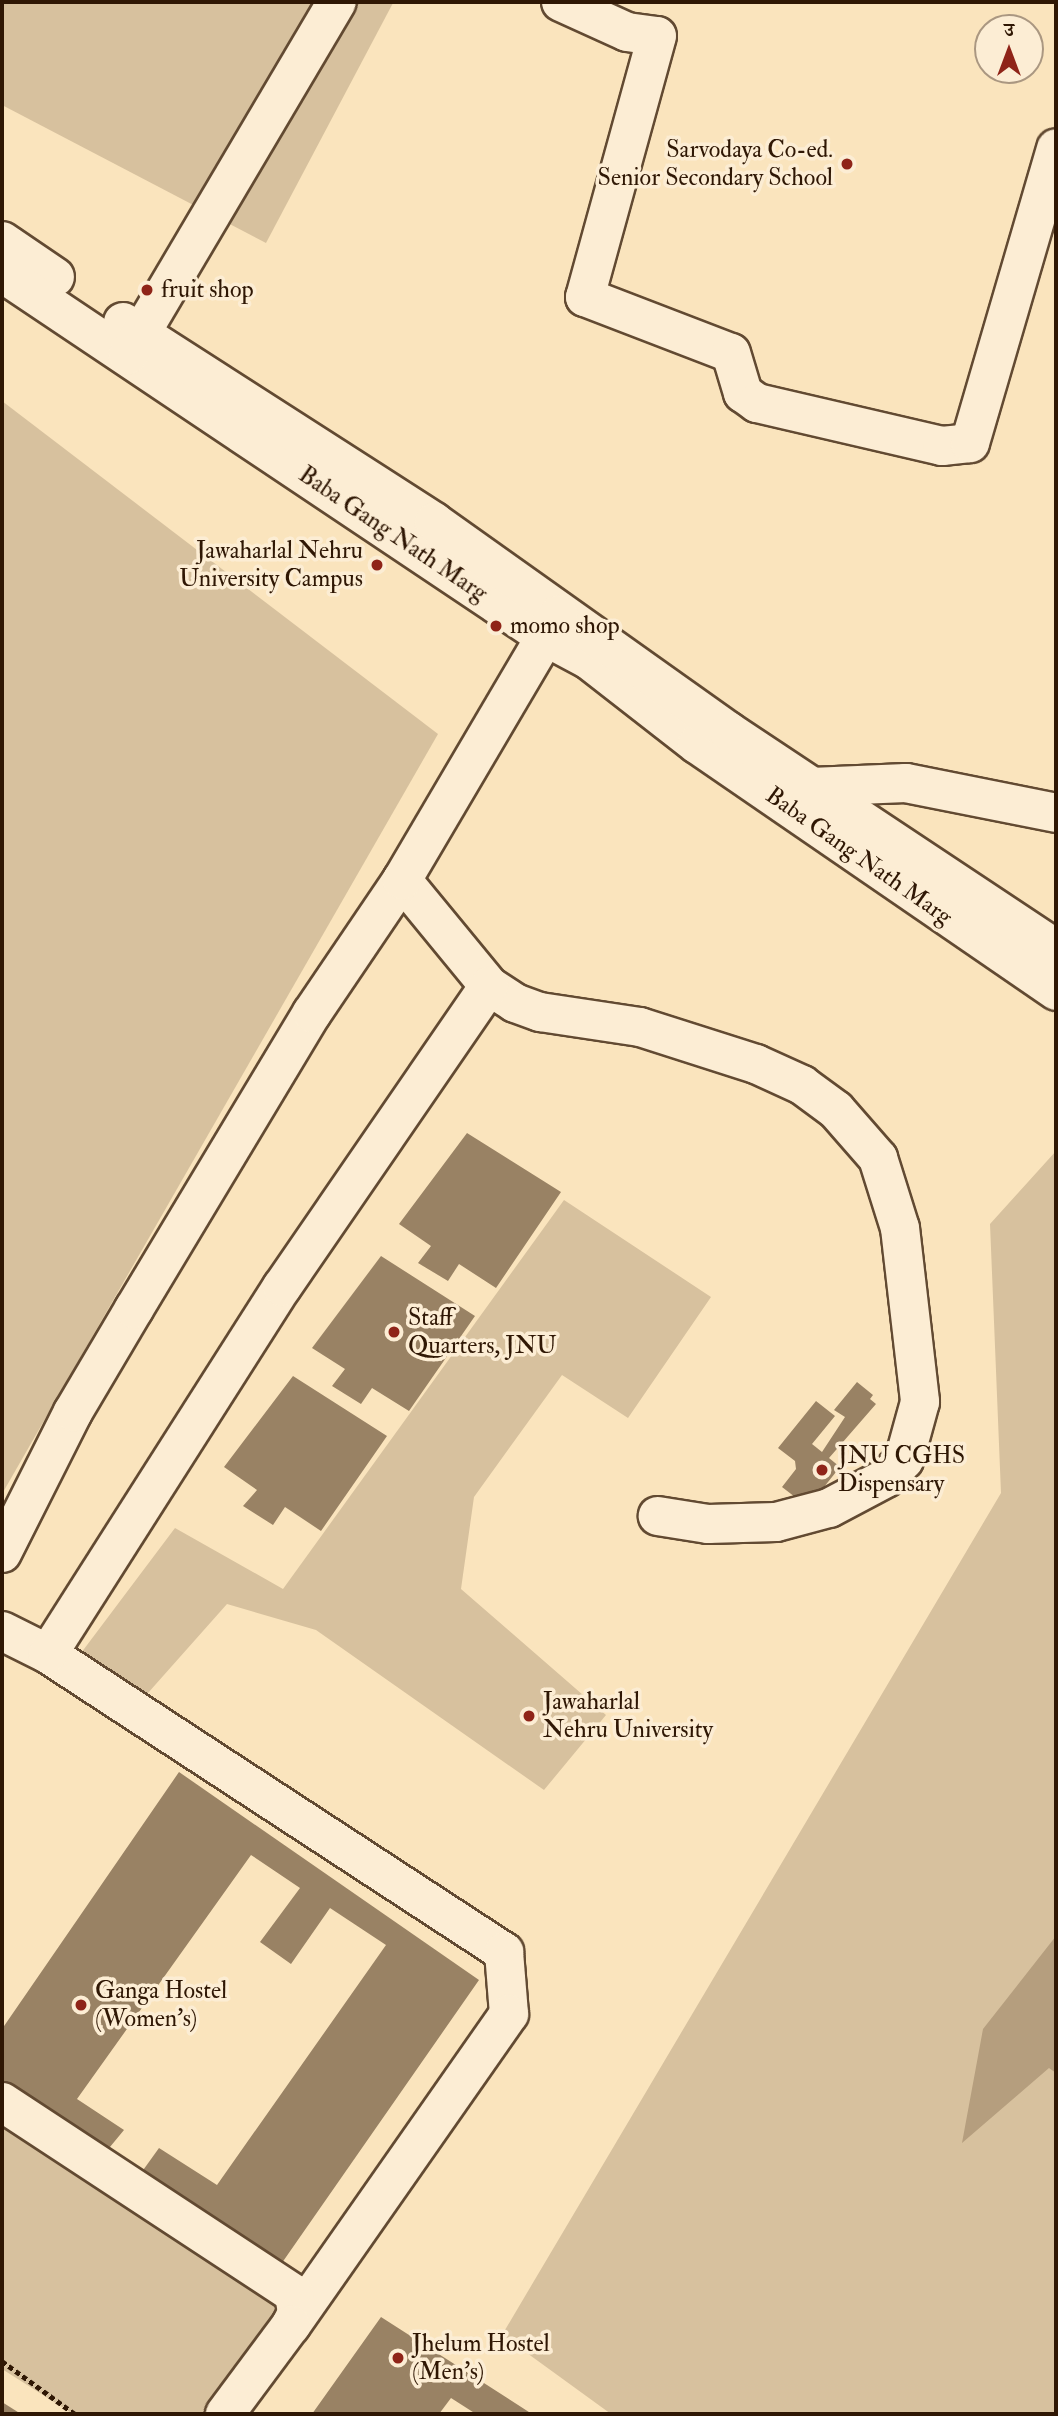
<!DOCTYPE html>
<html>
<head>
<meta charset="utf-8">
<style>
  body { margin:0 }
  #map { position:relative; width:1058px; height:2416px; overflow:hidden; background:#fae4bd; font-family:"IM FELL Double Pica","Noto Serif Devanagari",serif }
  div>[style] { position:absolute }
  .green>* { inset:0; background:#d7c19e }
  .water>* { inset:0; background:#b59e7e }
  .building>* { inset:0; background:#998264 }
  .path>* { height:4.5px; margin-top:-2.25px; transform-origin:0; background:repeating-linear-gradient(90deg,#2f1704 0 5px,transparent 0 8.5px) }
  .roads { filter:drop-shadow(2px 0 #624a32) drop-shadow(-2px 0 #624a32) drop-shadow(0 2px #624a32) drop-shadow(0 -2px #624a32) }
  .minor>* { height:38px; margin:-19px; padding:0 19px; transform-origin:19px; border-radius:19px; background:#fcedd4 }
  .dots>* { width:19px; height:19px; translate:-50% -50%; box-sizing:border-box; border:4px solid #fcedd4; border-radius:50% }
  span { translate:-50% -50%; white-space:nowrap; text-align:center; line-height:1.15; -webkit-text-stroke:7px #fcedd4; paint-order:stroke }
  .poi-label { font-size:24px; color:#2f1704 }
  .right { translate:-100% -50%; text-align:right }
  .left { translate:0 -50%; text-align:left }
  .street-label { font-size:24px; color:#2f1704 }
  .frame { position:absolute; inset:0; border:4px solid #2f1704; pointer-events:none }
  .north { position:absolute; left:974px; top:14px; width:70px; height:70px; box-sizing:border-box; background:#fcedd4; border:2px solid #aa9781; border-radius:50%; rotate:0deg; font-size:19px; font-weight:700; line-height:28px; text-align:center; color:#2f1704 }
  .north::after { content:''; display:block; margin:auto; width:24px; height:32px; background:#8f2418; clip-path:polygon(50% 0,100% 100%,50% 72%,0 100%) }
</style>
</head>
<body>
<div id="map">
  <div class="green">
    <div style="clip-path:polygon(2px 2px,392px 2px,393px 3px,266px 243px,2px 105px)"></div>
    <div style="clip-path:polygon(2px 401px,438px 734px,2px 1494px)"></div>
    <div style="clip-path:polygon(1056px 1151px,1056px 2414px,611px 2414px,502px 2335px,1001px 1493px,990px 1224px)"></div>
    <div style="clip-path:polygon(564px 1200px,711px 1297px,628px 1418px,562px 1375px,474px 1497px,461px 1589px,606px 1715px,544px 1790px,316px 1630px,227px 1604px,132px 1711px,66px 1673px,175px 1528px,283px 1589px)"></div>
    <div style="clip-path:polygon(2px 2125px,280px 2306px,205px 2414px,73px 2414px,2px 2369px)"></div>
  </div>
  <div class="water">
    <div style="clip-path:polygon(1056px 1936px,1056px 2073px,1049px 2068px,962px 2143px,983px 2029px)"></div>
  </div>
  <div class="building">
    <div style="clip-path:polygon(467px 1133px,561px 1192px,496px 1288px,459px 1264px,448px 1281px,418px 1263px,431px 1246px,399px 1224px)"></div>
    <div style="clip-path:polygon(381px 1256px,475px 1316px,409px 1411px,372px 1388px,361px 1404px,332px 1386px,345px 1369px,312px 1348px)"></div>
    <div style="clip-path:polygon(293px 1376px,387px 1436px,321px 1531px,285px 1507px,273px 1525px,243px 1506px,257px 1490px,224px 1467px)"></div>
    <div style="clip-path:polygon(857px 1382px,873px 1395px,870px 1399px,876px 1404px,829px 1458px,840px 1467px,808px 1507px,782px 1487px,796px 1469px,795px 1461px,778px 1448px,816px 1401px,835px 1416px,812px 1444px,822px 1452px,845px 1417px,834px 1410px)"></div>
    <div style="clip-path:polygon(179px 1772px,479px 1980px,277px 2270px,136px 2180px,159px 2148px,217px 2185px,386px 1945px,330px 1908px,291px 1964px,260px 1942px,300px 1888px,251px 1855px,77px 2099px,124px 2130px,105px 2153px,2px 2084px,2px 2029px)"></div>
    <div style="clip-path:polygon(381px 2317px,532px 2414px,476px 2414px,451px 2398px,439px 2414px,312px 2414px)"></div>
    <div style="clip-path:polygon(2px 2402px,21px 2414px,2px 2414px)"></div>
  </div>
  <div class="path">
    <div style="left:2px;top:2361px;width:90px;rotate:36deg"></div>
  </div>
  <div class="roads">
    <div class="minor">
      <div style="left:561px;top:2px;width:72px;rotate:24.4deg"></div>
      <div style="left:627px;top:32px;width:30px;rotate:8deg"></div>
      <div style="left:657px;top:36px;width:271px;rotate:105.4deg"></div>
      <div style="left:585px;top:297px;width:156px;rotate:21deg"></div>
      <div style="left:731px;top:353px;width:42px;rotate:73.3deg"></div>
      <div style="left:743px;top:393px;width:17px;rotate:36deg"></div>
      <div style="left:757px;top:403px;width:190px;rotate:13.1deg"></div>
      <div style="left:942px;top:446px;width:28px;rotate:-6deg"></div>
      <div style="left:970px;top:443px;width:307px;rotate:-73.7deg"></div>
      <div style="left:2px;top:241px;width:64px;rotate:34.2deg"></div>
      <div style="left:2px;top:273px;width:652px;rotate:33.81deg"></div>
      <div style="left:544px;top:636px;width:51px;rotate:28.1deg"></div>
      <div style="left:589px;top:660px;width:137px;rotate:37.9deg"></div>
      <div style="left:697px;top:744px;width:436px;rotate:34.5deg"></div>
      <div style="left:123px;top:322px;width:370px;rotate:32.7deg"></div>
      <div style="left:434px;top:522px;width:361px;rotate:35.4deg"></div>
      <div style="left:728px;top:731px;width:394px;rotate:33.6deg"></div>
      <div style="left:128px;top:355px;width:410px;rotate:-59.4deg"></div>
      <div style="left:811px;top:787px;width:95px;rotate:-2.4deg"></div>
      <div style="left:906px;top:783px;width:153px;rotate:11.3deg"></div>
      <div style="left:402px;top:880px;width:137px;rotate:50.6deg"></div>
      <div style="left:489px;top:986px;width:31px;rotate:33deg"></div>
      <div style="left:515px;top:1003px;width:27px;rotate:20deg"></div>
      <div style="left:540px;top:1012px;width:101px;rotate:8.5deg"></div>
      <div style="left:640px;top:1027px;width:122px;rotate:17.7deg"></div>
      <div style="left:756px;top:1064px;width:51px;rotate:24.5deg"></div>
      <div style="left:802px;top:1085px;width:42px;rotate:36.3deg"></div>
      <div style="left:836px;top:1110px;width:64px;rotate:48.8deg"></div>
      <div style="left:878px;top:1158px;width:73px;rotate:72.6deg"></div>
      <div style="left:900px;top:1228px;width:175px;rotate:83.4deg"></div>
      <div style="left:920px;top:1402px;width:60px;rotate:105.4deg"></div>
      <div style="left:904px;top:1460px;width:25px;rotate:135deg"></div>
      <div style="left:886px;top:1478px;width:64px;rotate:152.2deg"></div>
      <div style="left:829px;top:1508px;width:55px;rotate:165.2deg"></div>
      <div style="left:776px;top:1522px;width:68px;rotate:178.3deg"></div>
      <div style="left:708px;top:1524px;width:51px;rotate:-170.9deg"></div>
      <div style="left:2px;top:1553px;width:158px;rotate:-63.3deg"></div>
      <div style="left:73px;top:1412px;width:120px;rotate:-59.4deg"></div>
      <div style="left:134px;top:1309px;width:345px;rotate:-59deg"></div>
      <div style="left:312px;top:1013px;width:161px;rotate:-55.9deg"></div>
      <div style="left:402px;top:880px;width:308px;rotate:-59.5deg"></div>
      <div style="left:2px;top:1631px;width:51px;rotate:26.6deg"></div>
      <div style="left:48px;top:1654px;width:545px;rotate:33.16deg"></div>
      <div style="left:504px;top:1952px;width:62px;rotate:85.4deg"></div>
      <div style="left:509px;top:2014px;width:380px;rotate:125deg"></div>
      <div style="left:48px;top:1654px;width:435px;rotate:-57.5deg"></div>
      <div style="left:282px;top:1287px;width:365px;rotate:-55.5deg"></div>
      <div style="left:2px;top:2102px;width:349px;rotate:33.3deg"></div>
      <div style="left:294px;top:2294px;width:19px;rotate:81deg"></div>
      <div style="left:297px;top:2313px;width:13px;rotate:117deg"></div>
      <div style="left:291px;top:2325px;width:111px;rotate:126.6deg"></div>
    </div>
  </div>
  <div class="dots">
    <div style="left:847px;top:164px;background:#8f2418"></div>
    <div style="left:147px;top:290px;background:#8f2418"></div>
    <div style="left:377px;top:565px;background:#8f2418"></div>
    <div style="left:496px;top:626px;background:#8f2418"></div>
    <div style="left:394px;top:1332px;background:#8f2418"></div>
    <div style="left:822px;top:1470px;background:#8f2418"></div>
    <div style="left:529px;top:1716px;background:#8f2418"></div>
    <div style="left:81px;top:2005px;background:#8f2418"></div>
    <div style="left:398px;top:2358px;background:#8f2418"></div>
  </div>
  <div class="poi-label">
    <span class="right" style="left:833px;top:164px">Sarvodaya Co-ed.<br>Senior Secondary School</span>
    <span class="left" style="left:161px;top:290px">fruit shop</span>
    <span class="right" style="left:363px;top:565px">Jawaharlal Nehru<br>University Campus</span>
    <span class="left" style="left:510px;top:626px">momo shop</span>
    <span class="left" style="left:408px;top:1332px">Staff<br>Quarters, JNU</span>
    <span class="left" style="left:838px;top:1470px">JNU CGHS<br>Dispensary</span>
    <span class="left" style="left:543px;top:1716px">Jawaharlal<br>Nehru University</span>
    <span class="left" style="left:95px;top:2005px">Ganga Hostel<br>(Women's)</span>
    <span class="left" style="left:412px;top:2358px">Jhelum Hostel<br>(Men's)</span>
  </div>
  <div class="street-label">
    <span style="left:393px;top:534px;rotate:34deg">Baba Gang Nath Marg</span>
    <span style="left:859px;top:856px;rotate:35deg">Baba Gang Nath Marg</span>
  </div>
  <div class="frame"></div>
  <div class="north">उ</div>
</div>
</body>
</html>
